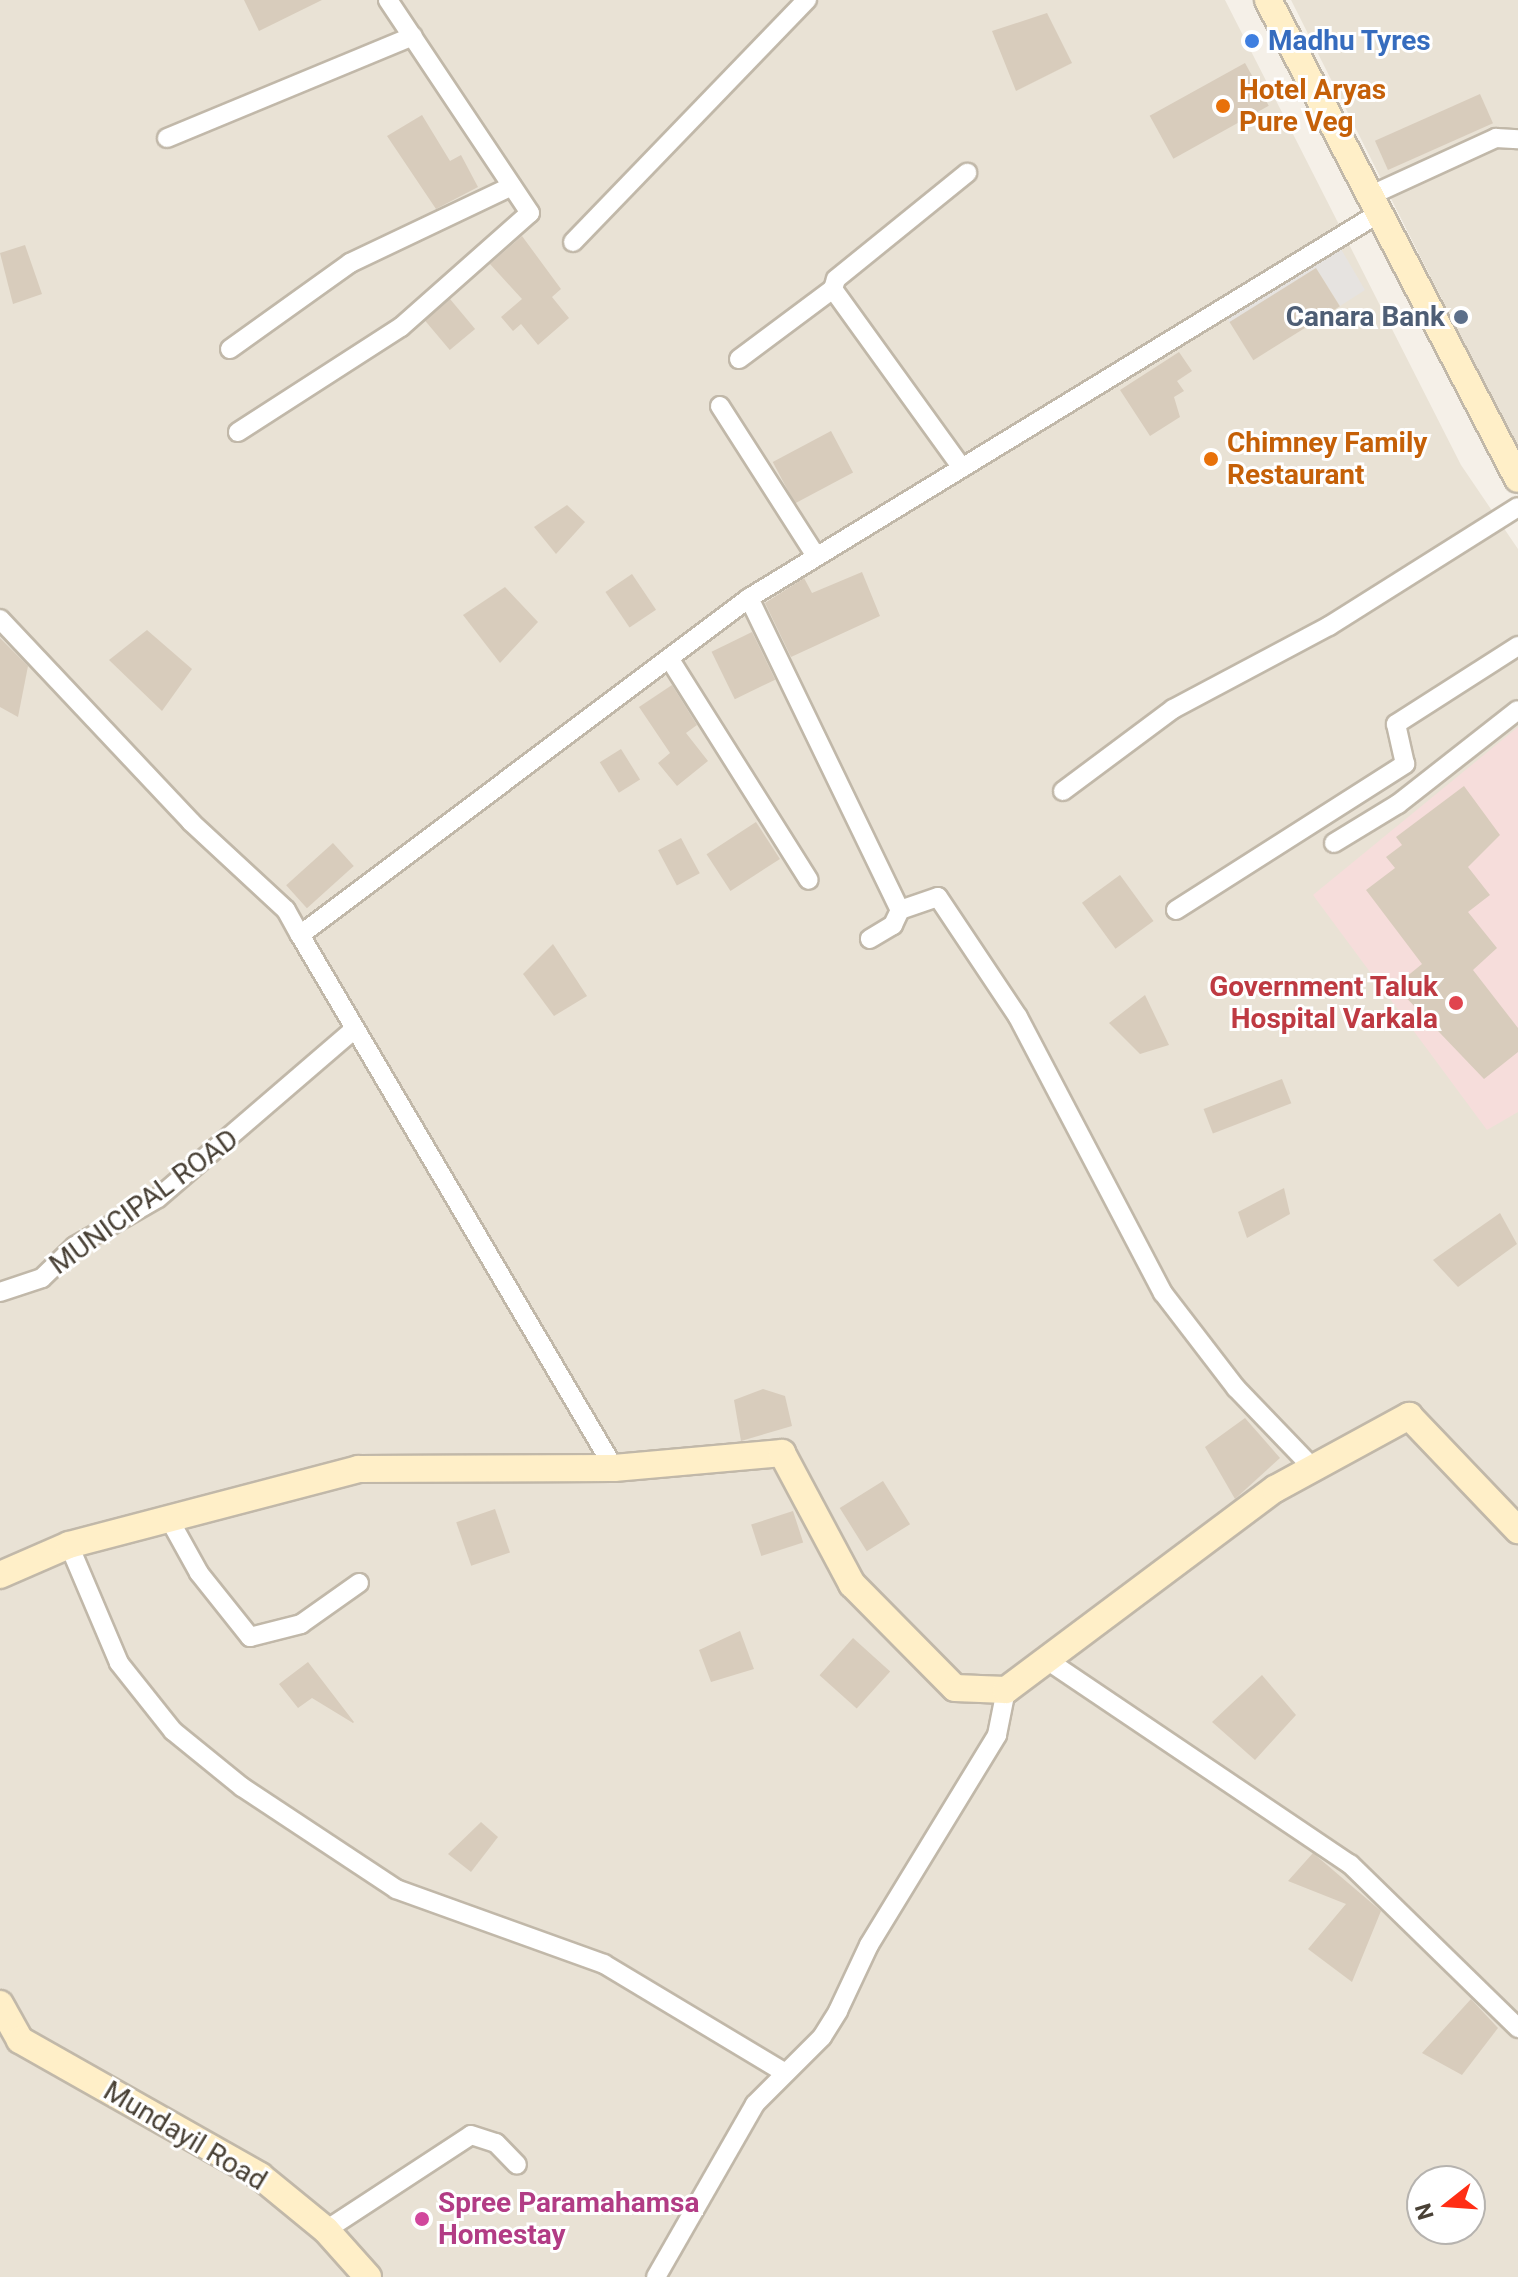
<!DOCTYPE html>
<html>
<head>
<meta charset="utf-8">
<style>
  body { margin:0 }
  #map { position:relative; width:1518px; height:2277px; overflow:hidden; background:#f5f0e8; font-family:Roboto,sans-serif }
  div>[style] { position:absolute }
  .residential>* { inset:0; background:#e9e2d5 }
  .medical>* { inset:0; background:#f6dddb }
  .parking>* { inset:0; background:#e6e3e0 }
  .building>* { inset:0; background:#d8ccbc; transform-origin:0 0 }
  .roads { filter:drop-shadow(2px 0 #c1b8a9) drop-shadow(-2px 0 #c1b8a9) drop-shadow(0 2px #c1b8a9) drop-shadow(0 -2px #c1b8a9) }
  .street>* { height:18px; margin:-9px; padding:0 9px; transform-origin:9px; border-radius:9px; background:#fff }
  .secondary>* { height:26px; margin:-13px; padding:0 13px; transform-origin:13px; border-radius:13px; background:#ffefc8 }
  .dots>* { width:22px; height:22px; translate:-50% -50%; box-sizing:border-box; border:4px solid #fff; border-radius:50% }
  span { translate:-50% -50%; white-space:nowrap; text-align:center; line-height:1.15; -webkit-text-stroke:6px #fff; paint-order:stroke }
  .shop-label { font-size:28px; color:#366cbe; font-weight:700 }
  .left { translate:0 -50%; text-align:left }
  .food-label { font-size:28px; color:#c56008; font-weight:700 }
  .service-label { font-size:28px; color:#4e5e75; font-weight:700 }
  .right { translate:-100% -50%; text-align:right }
  .health-label { font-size:28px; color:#be3a42; font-weight:700 }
  .street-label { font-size:28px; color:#494136 }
  .hotel-label { font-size:28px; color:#b23c85; font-weight:700 }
  .north { position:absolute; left:1406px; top:2165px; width:80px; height:80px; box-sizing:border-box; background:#fff; border:2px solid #b6b3af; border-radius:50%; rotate:253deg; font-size:22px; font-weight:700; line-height:32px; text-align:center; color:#494136 }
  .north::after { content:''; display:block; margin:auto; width:28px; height:36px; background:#ff2e15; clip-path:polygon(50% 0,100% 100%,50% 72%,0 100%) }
</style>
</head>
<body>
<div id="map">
  <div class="residential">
    <div style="clip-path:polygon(evenodd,0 0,1225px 0,1461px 465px,1518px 549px,1518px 2277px,0 2277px,0 0,1422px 2181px,1470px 2181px,1470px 2229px,1422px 2229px,1422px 2181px)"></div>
    <div style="clip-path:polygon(1291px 0,1518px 0,1518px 448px,1430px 276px)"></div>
  </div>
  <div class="medical">
    <div style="clip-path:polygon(1518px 727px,1518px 1112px,1487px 1130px,1313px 895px)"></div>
  </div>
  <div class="parking">
    <div style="clip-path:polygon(1338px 244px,1365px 290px,1340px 306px,1316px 268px,1230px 323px,1224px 313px)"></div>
  </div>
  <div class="building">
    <div style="clip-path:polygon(244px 0,322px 0,259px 31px)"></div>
    <div style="clip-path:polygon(1047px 13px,1072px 63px,1016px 91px,992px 31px)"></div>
    <div style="left:1245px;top:63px;width:49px;height:109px;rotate:61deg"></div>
    <div style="left:1480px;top:94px;width:32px;height:115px;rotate:66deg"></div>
    <div style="clip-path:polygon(422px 115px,450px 161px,461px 155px,478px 187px,436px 209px,387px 136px)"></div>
    <div style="clip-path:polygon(522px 236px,561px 289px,552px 297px,569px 318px,538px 345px,521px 324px,513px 331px,501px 317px,522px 299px,490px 264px)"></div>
    <div style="clip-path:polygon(25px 245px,42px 294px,13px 304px,0 253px)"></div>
    <div style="left:1316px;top:268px;width:45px;height:102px;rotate:58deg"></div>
    <div style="left:450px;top:299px;width:39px;height:33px;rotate:50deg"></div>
    <div style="clip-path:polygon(1179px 352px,1192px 371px,1177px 381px,1184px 391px,1174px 397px,1180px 417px,1150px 436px,1120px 390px)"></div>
    <div style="left:831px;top:431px;width:47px;height:66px;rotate:62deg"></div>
    <div style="clip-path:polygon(567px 505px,585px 522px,556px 554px,534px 527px)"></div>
    <div style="clip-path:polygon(862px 572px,880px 616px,791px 657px,765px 603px,804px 578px,812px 593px)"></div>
    <div style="left:632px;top:574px;width:43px;height:32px;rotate:56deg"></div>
    <div style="clip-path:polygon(505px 587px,538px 622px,500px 663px,463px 615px)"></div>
    <div style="clip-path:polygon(147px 630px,192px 669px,162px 711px,109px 660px)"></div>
    <div style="left:752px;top:632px;width:53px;height:45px;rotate:64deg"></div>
    <div style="clip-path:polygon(0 638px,28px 666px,18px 717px,0 707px)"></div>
    <div style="clip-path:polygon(672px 685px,697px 725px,686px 733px,708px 761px,677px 786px,658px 763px,670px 753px,639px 707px)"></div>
    <div style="left:621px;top:749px;width:36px;height:25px;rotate:58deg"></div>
    <div style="clip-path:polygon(1464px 786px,1500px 835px,1468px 867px,1490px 895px,1468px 912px,1497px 948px,1473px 970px,1518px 1028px,1518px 1052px,1484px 1079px,1395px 986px,1422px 964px,1366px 890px,1395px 868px,1386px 857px,1402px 845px,1396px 837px)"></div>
    <div style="left:756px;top:822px;width:44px;height:59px;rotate:57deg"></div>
    <div style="left:681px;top:838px;width:40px;height:26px;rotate:62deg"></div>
    <div style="left:333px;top:843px;width:31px;height:63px;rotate:48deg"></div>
    <div style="left:1120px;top:875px;width:57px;height:47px;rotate:54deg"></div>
    <div style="clip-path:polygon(553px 944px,587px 996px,554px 1016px,523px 974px)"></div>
    <div style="clip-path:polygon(1145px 995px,1169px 1045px,1140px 1054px,1109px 1023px)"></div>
    <div style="left:1282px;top:1079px;width:26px;height:84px;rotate:69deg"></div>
    <div style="clip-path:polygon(1284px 1188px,1290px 1214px,1247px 1238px,1238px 1212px)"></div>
    <div style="clip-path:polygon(1500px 1213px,1517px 1244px,1458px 1287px,1433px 1260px)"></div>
    <div style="clip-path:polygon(763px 1389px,785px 1396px,792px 1426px,741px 1441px,734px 1400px)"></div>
    <div style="clip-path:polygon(1245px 1418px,1280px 1458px,1235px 1499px,1205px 1447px)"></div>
    <div style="left:883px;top:1481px;width:51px;height:51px;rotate:58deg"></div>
    <div style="left:495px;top:1509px;width:46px;height:41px;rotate:71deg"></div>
    <div style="left:793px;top:1511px;width:33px;height:44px;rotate:72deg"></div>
    <div style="clip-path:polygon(740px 1631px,754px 1669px,711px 1682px,699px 1650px)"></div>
    <div style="left:853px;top:1638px;width:50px;height:50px;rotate:42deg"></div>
    <div style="clip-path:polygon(308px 1662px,354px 1722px,353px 1723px,312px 1698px,298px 1708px,279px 1684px)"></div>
    <div style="clip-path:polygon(1262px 1675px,1296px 1715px,1255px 1760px,1212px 1722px)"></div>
    <div style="clip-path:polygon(481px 1822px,498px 1837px,471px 1872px,448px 1854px)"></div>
    <div style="clip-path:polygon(1313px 1853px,1381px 1911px,1352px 1982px,1308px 1949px,1346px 1904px,1288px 1881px)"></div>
    <div style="clip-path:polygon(1471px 1999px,1498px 2028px,1462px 2075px,1422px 2053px)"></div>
  </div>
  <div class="roads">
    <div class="street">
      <div style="left:167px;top:138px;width:266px;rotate:-22.5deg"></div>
      <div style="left:1367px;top:197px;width:142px;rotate:-24.6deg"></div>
      <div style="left:1496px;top:138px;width:22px;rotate:3deg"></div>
      <div style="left:573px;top:242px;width:337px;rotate:-46deg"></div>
      <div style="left:230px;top:349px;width:148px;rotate:-35.6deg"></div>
      <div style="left:350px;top:263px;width:179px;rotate:-25.4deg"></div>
      <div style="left:739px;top:359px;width:117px;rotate:-36.7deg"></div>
      <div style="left:720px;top:406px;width:178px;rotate:57.4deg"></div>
      <div style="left:238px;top:432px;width:194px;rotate:-32.8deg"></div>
      <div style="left:401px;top:327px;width:172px;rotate:-41.5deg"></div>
      <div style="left:530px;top:213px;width:256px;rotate:-123.7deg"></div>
      <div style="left:962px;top:468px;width:221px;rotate:-125.8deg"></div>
      <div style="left:833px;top:289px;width:10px;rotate:-73deg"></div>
      <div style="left:836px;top:279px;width:169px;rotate:-39deg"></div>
      <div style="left:749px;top:598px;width:347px;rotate:64.2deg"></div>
      <div style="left:900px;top:910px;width:17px;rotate:115deg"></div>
      <div style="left:893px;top:925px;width:27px;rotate:149deg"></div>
      <div style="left:0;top:619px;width:279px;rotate:46.7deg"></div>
      <div style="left:191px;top:822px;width:129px;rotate:42.8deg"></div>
      <div style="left:286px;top:910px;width:29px;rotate:61deg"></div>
      <div style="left:669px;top:658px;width:262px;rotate:57.8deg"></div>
      <div style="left:1063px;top:791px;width:137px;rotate:-36.7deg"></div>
      <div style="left:1173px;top:709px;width:177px;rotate:-28deg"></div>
      <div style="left:1329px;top:626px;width:223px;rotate:-32.2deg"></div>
      <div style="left:1334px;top:843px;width:75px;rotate:-31.4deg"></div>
      <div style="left:1398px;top:804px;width:152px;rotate:-38.1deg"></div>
      <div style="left:900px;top:910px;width:40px;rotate:-18.9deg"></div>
      <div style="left:938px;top:897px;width:144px;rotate:56.3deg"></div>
      <div style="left:1018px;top:1017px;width:312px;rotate:62.3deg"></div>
      <div style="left:1163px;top:1293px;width:120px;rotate:52.5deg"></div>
      <div style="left:1236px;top:1388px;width:112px;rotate:46.1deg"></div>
      <div style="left:1176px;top:910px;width:272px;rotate:-32.5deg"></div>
      <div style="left:1405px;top:764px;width:41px;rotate:-102.7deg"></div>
      <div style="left:1396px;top:724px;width:145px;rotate:-32.6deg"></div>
      <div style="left:0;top:1292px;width:44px;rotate:-18.4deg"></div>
      <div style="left:42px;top:1278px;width:46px;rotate:-44.1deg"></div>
      <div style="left:75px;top:1246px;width:96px;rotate:-30deg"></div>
      <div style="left:158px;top:1198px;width:255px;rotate:-40.7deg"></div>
      <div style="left:614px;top:1468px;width:619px;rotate:-120.5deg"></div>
      <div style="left:300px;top:935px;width:561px;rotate:-36.89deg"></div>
      <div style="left:749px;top:598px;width:735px;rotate:-31.42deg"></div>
      <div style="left:168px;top:1517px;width:64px;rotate:61deg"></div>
      <div style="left:199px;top:1573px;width:82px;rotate:51.4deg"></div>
      <div style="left:250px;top:1637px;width:53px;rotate:-14.3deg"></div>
      <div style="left:301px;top:1624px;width:71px;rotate:-35.3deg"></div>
      <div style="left:69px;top:1545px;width:128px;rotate:67deg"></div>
      <div style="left:119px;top:1663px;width:87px;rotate:51.5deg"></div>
      <div style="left:173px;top:1731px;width:89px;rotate:39.1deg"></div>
      <div style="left:242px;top:1787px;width:185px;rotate:33.5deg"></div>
      <div style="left:396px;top:1889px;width:221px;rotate:19.8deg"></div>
      <div style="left:604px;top:1964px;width:210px;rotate:31deg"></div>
      <div style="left:1047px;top:1660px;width:365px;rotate:34deg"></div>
      <div style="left:1350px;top:1864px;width:235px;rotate:44.3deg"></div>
      <div style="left:326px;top:2230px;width:173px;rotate:-33.2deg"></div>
      <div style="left:471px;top:2135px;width:26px;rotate:18deg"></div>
      <div style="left:496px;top:2143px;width:30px;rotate:46deg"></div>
      <div style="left:656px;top:2277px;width:199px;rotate:-60.2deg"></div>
      <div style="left:755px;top:2104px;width:95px;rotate:-45deg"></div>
      <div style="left:822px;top:2037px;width:31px;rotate:-58deg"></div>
      <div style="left:838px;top:2011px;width:73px;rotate:-64.8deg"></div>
      <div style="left:869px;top:1945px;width:246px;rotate:-58.6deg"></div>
      <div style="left:997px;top:1735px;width:46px;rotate:-78.7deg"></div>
    </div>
    <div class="secondary">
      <div style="left:1268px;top:0;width:540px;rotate:62.44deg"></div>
      <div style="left:0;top:1575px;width:75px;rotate:-23.5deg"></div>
      <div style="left:69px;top:1545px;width:299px;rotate:-14.7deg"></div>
      <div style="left:358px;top:1469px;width:256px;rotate:-0.2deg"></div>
      <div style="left:614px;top:1468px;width:169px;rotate:-5.1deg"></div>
      <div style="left:782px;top:1453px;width:149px;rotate:61.9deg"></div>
      <div style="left:852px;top:1584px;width:146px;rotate:45.3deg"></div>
      <div style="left:955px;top:1688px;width:51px;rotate:2.2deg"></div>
      <div style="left:1006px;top:1690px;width:336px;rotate:-36.8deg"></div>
      <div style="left:1275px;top:1489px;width:153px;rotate:-28.6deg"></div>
      <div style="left:1409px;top:1416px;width:158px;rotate:46.3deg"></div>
      <div style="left:0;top:2004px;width:41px;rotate:60.9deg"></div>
      <div style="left:20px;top:2040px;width:276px;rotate:29.5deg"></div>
      <div style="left:260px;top:2176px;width:85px;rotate:39.3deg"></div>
      <div style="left:326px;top:2230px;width:63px;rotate:48.2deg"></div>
    </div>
  </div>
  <div class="dots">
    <div style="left:1252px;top:41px;background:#3f7fe0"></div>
    <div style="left:1223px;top:106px;background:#e8710a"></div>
    <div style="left:1461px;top:317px;background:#5c6f8a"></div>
    <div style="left:1211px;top:459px;background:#e8710a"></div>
    <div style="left:1456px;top:1003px;background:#e0444e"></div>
    <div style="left:422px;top:2219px;background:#d1479c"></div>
  </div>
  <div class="shop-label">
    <span class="left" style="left:1268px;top:41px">Madhu Tyres</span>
  </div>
  <div class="food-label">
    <span class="left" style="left:1239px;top:106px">Hotel Aryas<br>Pure Veg</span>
    <span class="left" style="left:1227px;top:459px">Chimney Family<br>Restaurant</span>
  </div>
  <div class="service-label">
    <span class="right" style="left:1445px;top:317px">Canara Bank</span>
  </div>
  <div class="health-label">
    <span class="right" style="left:1438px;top:1003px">Government Taluk<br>Hospital Varkala</span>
  </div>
  <div class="street-label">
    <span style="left:144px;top:1202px;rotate:-36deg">MUNICIPAL ROAD</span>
    <span style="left:185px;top:2136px;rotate:31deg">Mundayil Road</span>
  </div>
  <div class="hotel-label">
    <span class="left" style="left:438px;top:2219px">Spree Paramahamsa<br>Homestay</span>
  </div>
  <div class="north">N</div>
</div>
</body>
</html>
